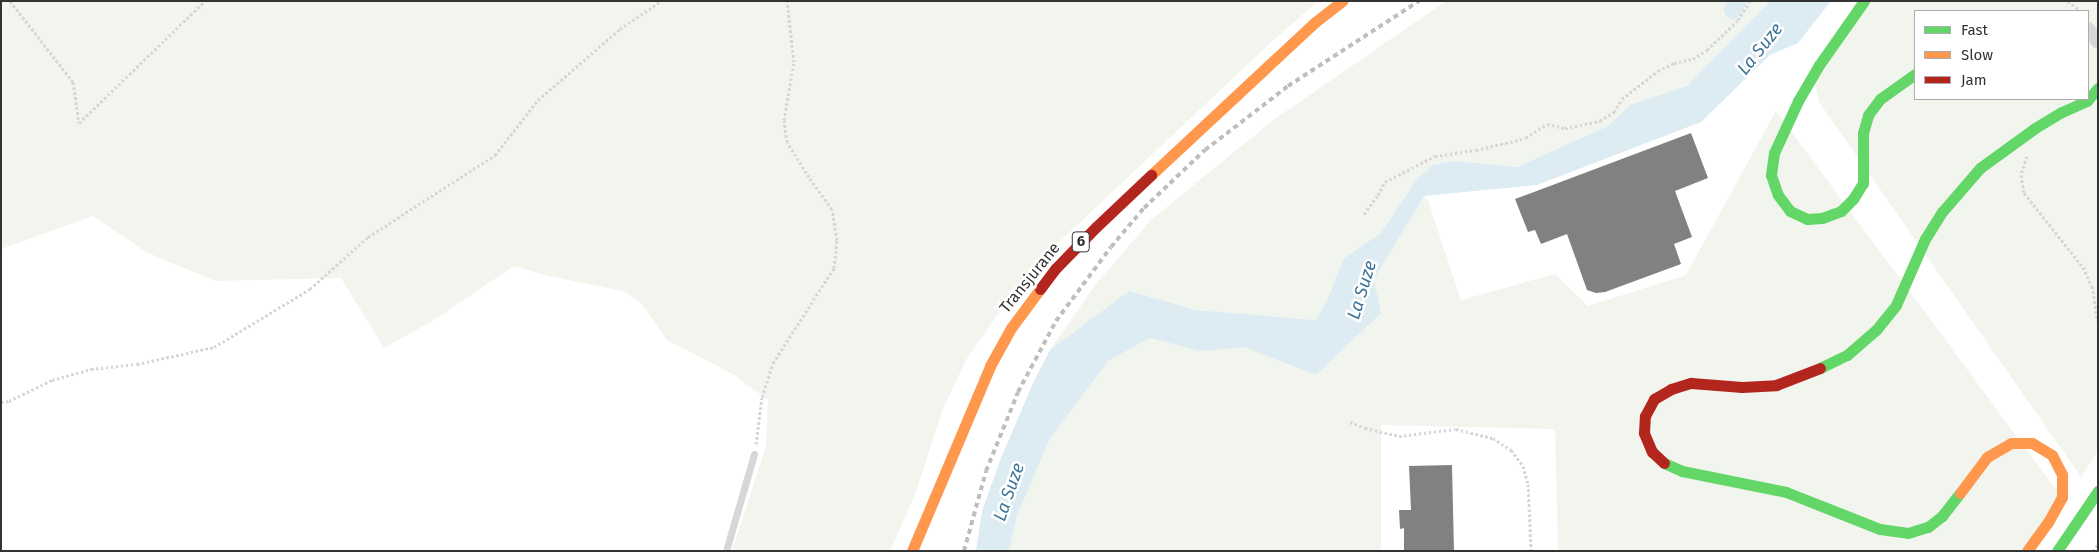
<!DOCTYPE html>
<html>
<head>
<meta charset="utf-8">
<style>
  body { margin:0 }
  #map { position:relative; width:2099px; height:552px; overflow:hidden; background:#fff; font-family:"Fira Sans",sans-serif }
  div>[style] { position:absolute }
  .green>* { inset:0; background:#f1f5ed }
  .water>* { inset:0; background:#ddebf3 }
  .canal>* { height:18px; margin:-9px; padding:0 9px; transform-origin:9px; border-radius:9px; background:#ddebf3 }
  .building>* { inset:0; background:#818181 }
  .path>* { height:3px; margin-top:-1.5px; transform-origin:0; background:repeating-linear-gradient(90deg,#d6d6d6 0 2.5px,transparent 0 5px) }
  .lane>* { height:7px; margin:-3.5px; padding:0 3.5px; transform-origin:3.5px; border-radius:3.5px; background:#d7d7d7 }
  .street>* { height:14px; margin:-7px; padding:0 7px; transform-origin:7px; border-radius:7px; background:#d7d7d7 }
  .fast>* { height:11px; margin:-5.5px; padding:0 5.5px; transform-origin:5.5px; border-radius:5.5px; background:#63d668 }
  .slow>* { height:11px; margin:-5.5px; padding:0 5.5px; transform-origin:5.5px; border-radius:5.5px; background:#ff974d }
  .jam>* { height:11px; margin:-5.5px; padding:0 5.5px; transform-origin:5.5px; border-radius:5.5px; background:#b3261e }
  .rail>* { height:4px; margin-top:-2px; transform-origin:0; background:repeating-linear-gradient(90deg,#bebebe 0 5px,transparent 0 9px) }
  span { translate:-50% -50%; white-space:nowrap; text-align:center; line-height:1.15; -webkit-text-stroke:5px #fff; paint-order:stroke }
  .shield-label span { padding:1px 4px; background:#fff; border:1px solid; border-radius:4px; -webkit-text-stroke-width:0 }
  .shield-label { font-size:15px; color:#333; font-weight:700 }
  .street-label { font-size:16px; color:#333 }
  .water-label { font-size:18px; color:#3f7597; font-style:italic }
  .frame { position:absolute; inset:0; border:2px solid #333; pointer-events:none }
  .legend { position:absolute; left:1914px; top:10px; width:175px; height:90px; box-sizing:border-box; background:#fff; border:1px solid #adadad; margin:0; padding:6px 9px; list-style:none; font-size:15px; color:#333 }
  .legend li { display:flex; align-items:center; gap:10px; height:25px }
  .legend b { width:25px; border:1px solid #adadad }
</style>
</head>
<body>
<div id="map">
  <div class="green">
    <div style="clip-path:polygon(1px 1px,1318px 1px,1266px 47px,1038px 262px,1012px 294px,966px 360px,942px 411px,916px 492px,890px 551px,732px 551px,766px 446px,768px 400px,733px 374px,667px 340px,642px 304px,623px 291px,545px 275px,514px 266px,434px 320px,384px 348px,341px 278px,215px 281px,146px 252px,93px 216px,1px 249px)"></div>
    <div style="clip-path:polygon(1446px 1px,1770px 1px,1687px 86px,1630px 105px,1608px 126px,1516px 167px,1457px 161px,1417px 179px,1381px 233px,1343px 259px,1329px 296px,1316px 320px,1196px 310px,1129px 291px,1050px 350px,1096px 284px,1152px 219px,1272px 121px)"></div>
    <div style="clip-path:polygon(evenodd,1857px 1px,2098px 1px,2098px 451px,2081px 477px,1819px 102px,1813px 73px,1857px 1px,1915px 11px,2088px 11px,2088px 99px,1915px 99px,1915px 11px)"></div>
    <div style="clip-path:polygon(1776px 111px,2063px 499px,2029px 551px,1558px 551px,1555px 429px,1381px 425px,1381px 551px,1009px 551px,1017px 516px,1050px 438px,1108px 361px,1150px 338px,1200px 351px,1244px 346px,1316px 375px,1381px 313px,1374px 279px,1424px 196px,1428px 200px,1461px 300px,1555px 274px,1588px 306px,1686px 275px)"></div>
  </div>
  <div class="water">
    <div style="clip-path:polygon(1770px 1px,1831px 1px,1798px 43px,1770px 55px,1701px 122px,1537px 185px,1424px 196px,1374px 279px,1381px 313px,1316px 375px,1244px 347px,1200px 351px,1150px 338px,1108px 361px,1050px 438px,1017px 516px,1009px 551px,976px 551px,982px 511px,1001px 458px,1034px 381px,1050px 350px,1129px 291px,1196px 310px,1316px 320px,1329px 296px,1343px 259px,1381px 233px,1417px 179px,1433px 165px,1457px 161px,1517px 167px,1608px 126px,1630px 105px,1687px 86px)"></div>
  </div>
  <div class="canal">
    <div style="left:1733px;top:10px;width:10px;rotate:-61deg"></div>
  </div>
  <div class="building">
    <div style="clip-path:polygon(1691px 133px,1708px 178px,1675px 191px,1692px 237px,1674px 244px,1681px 264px,1605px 292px,1596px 293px,1587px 290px,1567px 234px,1541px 244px,1535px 230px,1528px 232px,1515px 199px)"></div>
    <div style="clip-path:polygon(1452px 465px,1454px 551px,1404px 551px,1404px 528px,1400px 529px,1399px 510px,1411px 510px,1409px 466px)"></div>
  </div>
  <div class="path">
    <div style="left:10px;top:1px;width:103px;rotate:52.1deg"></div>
    <div style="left:73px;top:82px;width:41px;rotate:81.7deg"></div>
    <div style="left:79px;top:123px;width:175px;rotate:-44.1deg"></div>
    <div style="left:2068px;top:1px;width:16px;rotate:38deg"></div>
    <div style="left:2027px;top:156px;width:20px;rotate:108deg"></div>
    <div style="left:2021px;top:175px;width:18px;rotate:81deg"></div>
    <div style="left:2024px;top:193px;width:95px;rotate:51.4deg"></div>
    <div style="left:2083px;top:267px;width:21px;rotate:65deg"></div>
    <div style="left:2092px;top:286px;width:36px;rotate:81deg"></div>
    <div style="left:1364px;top:214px;width:24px;rotate:-54deg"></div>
    <div style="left:1378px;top:195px;width:15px;rotate:-62deg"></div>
    <div style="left:1385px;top:182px;width:56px;rotate:-27.5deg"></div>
    <div style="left:1435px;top:156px;width:41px;rotate:-8.3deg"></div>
    <div style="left:1476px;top:150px;width:51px;rotate:-13.5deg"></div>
    <div style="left:1526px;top:138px;width:25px;rotate:-34deg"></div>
    <div style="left:1547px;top:124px;width:18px;rotate:13deg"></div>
    <div style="left:1565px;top:128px;width:36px;rotate:-11deg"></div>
    <div style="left:1600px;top:121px;width:17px;rotate:-33deg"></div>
    <div style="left:1614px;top:112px;width:15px;rotate:-58deg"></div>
    <div style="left:1622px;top:99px;width:46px;rotate:-37.9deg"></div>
    <div style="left:1658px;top:71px;width:18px;rotate:-27deg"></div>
    <div style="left:1674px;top:63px;width:19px;rotate:-12deg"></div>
    <div style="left:1693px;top:59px;width:17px;rotate:-33deg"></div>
    <div style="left:1707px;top:50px;width:43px;rotate:-44.1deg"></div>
    <div style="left:1738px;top:20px;width:22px;rotate:-58deg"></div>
    <div style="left:1px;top:402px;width:8px;rotate:-7deg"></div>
    <div style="left:9px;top:401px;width:48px;rotate:-26deg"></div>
    <div style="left:52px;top:380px;width:41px;rotate:-15.8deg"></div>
    <div style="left:91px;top:369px;width:46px;rotate:-6.2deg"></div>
    <div style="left:137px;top:364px;width:79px;rotate:-12.4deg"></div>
    <div style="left:214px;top:347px;width:112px;rotate:-31.1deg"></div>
    <div style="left:310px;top:289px;width:78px;rotate:-41.9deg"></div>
    <div style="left:368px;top:237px;width:151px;rotate:-32.8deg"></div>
    <div style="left:495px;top:155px;width:70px;rotate:-52deg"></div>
    <div style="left:538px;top:100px;width:108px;rotate:-40.9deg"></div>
    <div style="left:620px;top:29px;width:50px;rotate:-34.3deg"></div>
    <div style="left:1350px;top:422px;width:16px;rotate:22deg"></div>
    <div style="left:1365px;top:428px;width:35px;rotate:13deg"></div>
    <div style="left:1399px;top:436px;width:57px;rotate:-7deg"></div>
    <div style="left:1456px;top:429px;width:38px;rotate:14deg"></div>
    <div style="left:1493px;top:438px;width:22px;rotate:34deg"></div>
    <div style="left:1511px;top:450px;width:20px;rotate:53deg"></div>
    <div style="left:1523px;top:466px;width:19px;rotate:74deg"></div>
    <div style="left:1528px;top:484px;width:67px;rotate:87.4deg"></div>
    <div style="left:756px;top:444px;width:47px;rotate:-82.7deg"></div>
    <div style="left:762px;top:397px;width:36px;rotate:-72deg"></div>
    <div style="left:773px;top:363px;width:113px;rotate:-57.3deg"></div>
    <div style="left:834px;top:268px;width:28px;rotate:-84deg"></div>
    <div style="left:837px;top:240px;width:31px;rotate:-99deg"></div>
    <div style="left:832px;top:209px;width:39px;rotate:-126deg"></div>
    <div style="left:809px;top:177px;width:41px;rotate:-122.2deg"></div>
    <div style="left:787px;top:142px;width:22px;rotate:-98deg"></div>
    <div style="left:784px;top:120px;width:59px;rotate:-80.2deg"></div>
    <div style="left:794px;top:62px;width:61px;rotate:-96.5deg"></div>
    <div style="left:2093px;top:551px;width:9px;rotate:-54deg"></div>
  </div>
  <div class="lane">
    <div style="left:726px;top:551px;width:101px;rotate:-73.9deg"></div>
  </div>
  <div class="street">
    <div style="left:2088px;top:29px;width:16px;rotate:52deg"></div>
  </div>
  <div class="fast">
    <div style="left:1864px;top:1px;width:78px;rotate:125.1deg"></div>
    <div style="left:1819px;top:65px;width:42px;rotate:120.3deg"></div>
    <div style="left:1798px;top:101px;width:57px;rotate:114.8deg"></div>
    <div style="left:1774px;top:153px;width:22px;rotate:98deg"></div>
    <div style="left:1771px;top:175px;width:21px;rotate:71deg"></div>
    <div style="left:1778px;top:195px;width:20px;rotate:53deg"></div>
    <div style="left:1790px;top:211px;width:19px;rotate:25deg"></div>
    <div style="left:1807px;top:219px;width:15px;rotate:-4deg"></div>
    <div style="left:1822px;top:218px;width:20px;rotate:-20deg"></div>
    <div style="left:1841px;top:211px;width:17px;rotate:-45deg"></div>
    <div style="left:1853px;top:199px;width:19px;rotate:-58deg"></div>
    <div style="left:1863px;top:183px;width:50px;rotate:-90deg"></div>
    <div style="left:1863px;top:133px;width:19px;rotate:-74deg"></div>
    <div style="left:1868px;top:115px;width:20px;rotate:-53deg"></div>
    <div style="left:1880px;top:99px;width:43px;rotate:-35.5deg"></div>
    <div style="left:1820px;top:368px;width:30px;rotate:-26deg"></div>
    <div style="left:1847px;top:355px;width:38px;rotate:-41deg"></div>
    <div style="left:1876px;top:330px;width:32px;rotate:-51deg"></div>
    <div style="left:1896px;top:305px;width:72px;rotate:-66.3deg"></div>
    <div style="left:1925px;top:239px;width:32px;rotate:-58deg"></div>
    <div style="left:1942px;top:212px;width:58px;rotate:-49.2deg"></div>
    <div style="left:1980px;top:168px;width:68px;rotate:-36deg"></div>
    <div style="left:2035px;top:128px;width:31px;rotate:-31deg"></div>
    <div style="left:2062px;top:112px;width:27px;rotate:-24deg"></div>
    <div style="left:2087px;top:101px;width:17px;rotate:-50deg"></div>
    <div style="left:1664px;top:463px;width:20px;rotate:24deg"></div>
    <div style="left:1682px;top:471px;width:106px;rotate:11.4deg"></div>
    <div style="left:1786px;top:492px;width:101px;rotate:21.5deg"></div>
    <div style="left:1880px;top:529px;width:28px;rotate:8deg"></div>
    <div style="left:1908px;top:533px;width:21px;rotate:-17deg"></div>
    <div style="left:1928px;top:527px;width:18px;rotate:-38deg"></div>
    <div style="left:1942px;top:516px;width:29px;rotate:-52deg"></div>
    <div style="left:2057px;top:551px;width:73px;rotate:-55.7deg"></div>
  </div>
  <div class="slow">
    <div style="left:1151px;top:175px;width:223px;rotate:-43deg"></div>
    <div style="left:1314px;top:23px;width:36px;rotate:-38deg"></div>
    <div style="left:1960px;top:493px;width:45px;rotate:-53.1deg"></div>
    <div style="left:1987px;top:457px;width:28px;rotate:-30deg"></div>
    <div style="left:2011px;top:443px;width:21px"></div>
    <div style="left:2032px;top:443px;width:23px;rotate:31deg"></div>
    <div style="left:2052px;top:455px;width:22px;rotate:63deg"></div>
    <div style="left:2062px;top:475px;width:22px;rotate:90deg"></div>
    <div style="left:2062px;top:497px;width:29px;rotate:119deg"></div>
    <div style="left:2048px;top:522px;width:36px;rotate:126deg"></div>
    <div style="left:912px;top:551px;width:201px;rotate:-67.1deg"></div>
    <div style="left:990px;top:366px;width:43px;rotate:-61.1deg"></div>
    <div style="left:1011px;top:328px;width:49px;rotate:-53.4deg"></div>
  </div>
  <div class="jam">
    <div style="left:1040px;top:289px;width:26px;rotate:-53deg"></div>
    <div style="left:1056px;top:268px;width:57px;rotate:-45.7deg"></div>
    <div style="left:1096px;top:227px;width:76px;rotate:-43.4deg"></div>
    <div style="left:1664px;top:463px;width:16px;rotate:-137deg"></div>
    <div style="left:1652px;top:452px;width:21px;rotate:-113deg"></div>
    <div style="left:1644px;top:433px;width:17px;rotate:-87deg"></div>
    <div style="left:1645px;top:416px;width:19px;rotate:-62deg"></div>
    <div style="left:1654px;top:399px;width:20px;rotate:-30deg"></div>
    <div style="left:1671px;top:389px;width:21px;rotate:-17deg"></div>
    <div style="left:1691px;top:383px;width:51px;rotate:4.5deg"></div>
    <div style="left:1742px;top:387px;width:34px;rotate:-3deg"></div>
    <div style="left:1776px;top:385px;width:47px;rotate:-21.1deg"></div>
  </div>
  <div class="rail">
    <div style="left:964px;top:551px;width:83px;rotate:-74.6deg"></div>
    <div style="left:986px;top:471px;width:85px;rotate:-67.9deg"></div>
    <div style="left:1018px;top:392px;width:81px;rotate:-61.8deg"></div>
    <div style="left:1056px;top:321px;width:92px;rotate:-53.4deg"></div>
    <div style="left:1111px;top:247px;width:51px;rotate:-49.8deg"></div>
    <div style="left:1144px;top:208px;width:84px;rotate:-43.6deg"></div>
    <div style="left:1205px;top:150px;width:105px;rotate:-37.6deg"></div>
    <div style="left:1288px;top:86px;width:156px;rotate:-33deg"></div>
  </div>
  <div class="shield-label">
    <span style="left:1081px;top:242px">6</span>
  </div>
  <div class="street-label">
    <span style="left:1030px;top:278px;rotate:-51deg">Transjurane</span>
  </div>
  <div class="water-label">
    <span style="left:1760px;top:49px;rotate:-51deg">La Suze</span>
    <span style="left:1362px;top:290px;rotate:-73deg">La Suze</span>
    <span style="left:1009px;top:492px;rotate:-71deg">La Suze</span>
  </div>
  <div class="frame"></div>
  <ul class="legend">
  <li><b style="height:6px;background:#63d668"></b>Fast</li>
  <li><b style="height:6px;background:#ff974d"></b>Slow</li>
  <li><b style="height:6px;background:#b3261e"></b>Jam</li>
  </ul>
</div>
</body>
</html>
